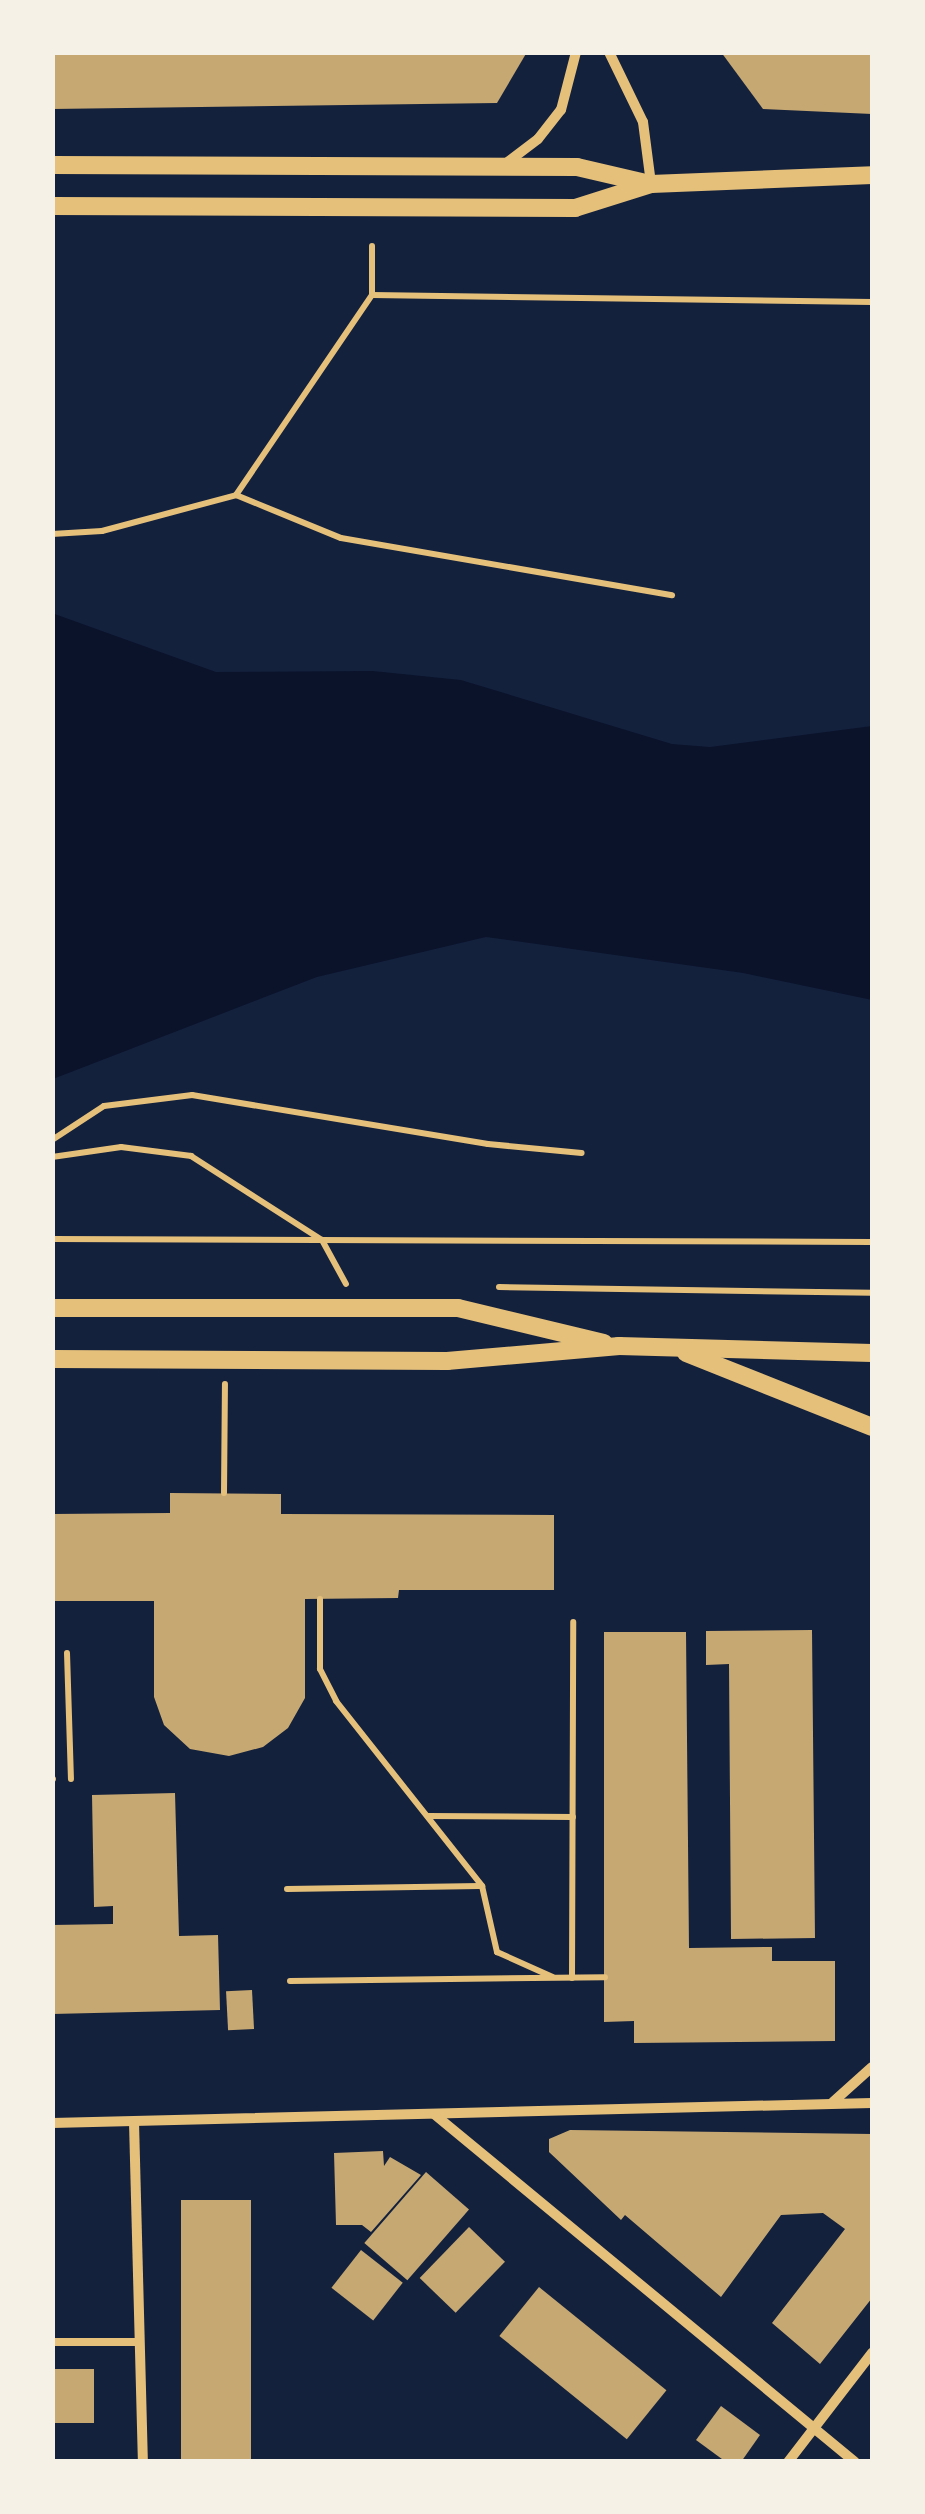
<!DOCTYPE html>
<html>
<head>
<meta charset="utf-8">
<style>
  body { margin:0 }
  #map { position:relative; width:925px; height:2514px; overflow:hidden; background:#14213d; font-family:Lato,sans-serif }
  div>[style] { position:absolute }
  .water>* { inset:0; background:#0b132b }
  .building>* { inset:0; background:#c6a872; transform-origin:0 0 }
  .path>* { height:6px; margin:-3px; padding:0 3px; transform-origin:3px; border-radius:3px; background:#e5c07b }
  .service>* { height:8px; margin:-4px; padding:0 4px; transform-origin:4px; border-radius:4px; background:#e5c07b }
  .minor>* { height:10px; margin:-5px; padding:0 5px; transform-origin:5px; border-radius:5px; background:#e5c07b }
  .tertiary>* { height:18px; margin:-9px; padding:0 9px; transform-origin:9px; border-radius:9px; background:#e5c07b }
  span { translate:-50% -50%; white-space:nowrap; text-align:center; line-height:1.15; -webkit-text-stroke:8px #f6f1e7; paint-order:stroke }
  .frame { position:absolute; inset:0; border:55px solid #f6f1e7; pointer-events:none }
</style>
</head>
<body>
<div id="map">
  <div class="water">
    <div style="clip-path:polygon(52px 613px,216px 672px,373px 671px,461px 680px,672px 744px,710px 747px,872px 726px,872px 1000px,743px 973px,486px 937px,317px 977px,53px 1079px)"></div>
  </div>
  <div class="building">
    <div style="clip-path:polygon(52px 52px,527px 52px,497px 103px,52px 109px)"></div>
    <div style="clip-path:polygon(721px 52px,872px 52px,872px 114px,763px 109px)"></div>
    <div style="clip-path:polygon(170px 1493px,281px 1494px,281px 1514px,554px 1515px,554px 1590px,399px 1590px,398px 1598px,305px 1599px,305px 1698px,288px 1728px,263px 1747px,229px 1756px,190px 1749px,164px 1725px,154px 1697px,154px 1601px,52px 1601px,52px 1514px,170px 1513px)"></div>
    <div style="clip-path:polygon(812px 1630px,815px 1938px,731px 1939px,729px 1664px,706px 1665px,706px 1631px)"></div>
    <div style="clip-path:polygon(604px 1632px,686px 1632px,689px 1948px,772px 1947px,772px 1961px,835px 1961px,835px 2041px,634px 2043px,634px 2021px,604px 2022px)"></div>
    <div style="clip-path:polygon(175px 1793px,179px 1936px,218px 1935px,220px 2010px,52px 2014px,52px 1925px,113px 1924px,113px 1906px,94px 1907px,92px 1795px)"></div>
    <div style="left:252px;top:1990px;width:39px;height:26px;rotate:87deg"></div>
    <div style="clip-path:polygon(570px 2130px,872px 2134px,872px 2298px,820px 2364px,772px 2323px,845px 2229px,823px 2213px,781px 2215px,721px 2297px,625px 2215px,621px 2220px,549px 2152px,549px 2139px)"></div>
    <div style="clip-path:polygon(383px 2151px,384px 2166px,390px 2157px,421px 2175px,371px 2232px,362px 2225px,336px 2225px,334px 2153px)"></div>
    <div style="left:426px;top:2172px;width:57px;height:94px;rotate:41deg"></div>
    <div style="left:251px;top:2200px;width:260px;height:70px;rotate:90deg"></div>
    <div style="left:469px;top:2227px;width:50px;height:71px;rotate:44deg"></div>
    <div style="left:361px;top:2250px;width:53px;height:48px;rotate:38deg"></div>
    <div style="left:539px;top:2287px;width:164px;height:63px;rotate:39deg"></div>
    <div style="left:94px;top:2369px;width:54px;height:42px;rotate:90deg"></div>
    <div style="clip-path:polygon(721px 2406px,760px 2435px,741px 2462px,726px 2462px,696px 2440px)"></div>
  </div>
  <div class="path">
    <div style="left:372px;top:246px;width:49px;rotate:90deg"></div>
    <div style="left:236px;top:495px;width:242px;rotate:-55.8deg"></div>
    <div style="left:372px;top:295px;width:500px;rotate:0.8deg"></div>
    <div style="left:52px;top:534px;width:50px;rotate:-3.4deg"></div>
    <div style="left:102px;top:531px;width:139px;rotate:-15deg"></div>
    <div style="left:236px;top:495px;width:113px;rotate:22.3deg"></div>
    <div style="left:341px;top:538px;width:336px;rotate:9.8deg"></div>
    <div style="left:52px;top:1140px;width:62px;rotate:-33.2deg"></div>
    <div style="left:104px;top:1106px;width:89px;rotate:-7.1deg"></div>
    <div style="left:192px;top:1095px;width:300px;rotate:9.4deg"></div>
    <div style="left:488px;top:1144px;width:94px;rotate:5.5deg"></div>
    <div style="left:52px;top:1157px;width:70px;rotate:-8.2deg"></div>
    <div style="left:121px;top:1147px;width:71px;rotate:7.3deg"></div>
    <div style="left:191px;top:1156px;width:156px;rotate:32.7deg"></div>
    <div style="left:322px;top:1240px;width:50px;rotate:61.4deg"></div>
    <div style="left:52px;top:1239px;width:820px;rotate:0.21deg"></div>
    <div style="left:499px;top:1287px;width:373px;rotate:0.9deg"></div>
    <div style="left:224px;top:1493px;width:109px;rotate:-89.5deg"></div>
    <div style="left:320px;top:1599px;width:70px;rotate:90deg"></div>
    <div style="left:320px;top:1669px;width:36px;rotate:63deg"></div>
    <div style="left:336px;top:1701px;width:236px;rotate:51.7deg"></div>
    <div style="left:482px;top:1886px;width:68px;rotate:77.2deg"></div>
    <div style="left:497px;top:1952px;width:61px;rotate:24.1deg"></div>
    <div style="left:67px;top:1653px;width:126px;rotate:88.2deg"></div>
    <div style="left:52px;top:1779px;width:1px"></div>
    <div style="left:428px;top:1816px;width:145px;rotate:0.4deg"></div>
    <div style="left:287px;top:1889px;width:193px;rotate:-0.9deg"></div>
    <div style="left:572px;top:1978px;width:356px;rotate:-89.8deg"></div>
    <div style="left:290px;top:1981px;width:315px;rotate:-0.7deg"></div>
  </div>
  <div class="service">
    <div style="left:52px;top:2342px;width:87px"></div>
  </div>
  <div class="minor">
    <div style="left:609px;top:52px;width:78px;rotate:64.1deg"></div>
    <div style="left:643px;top:122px;width:63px;rotate:82.6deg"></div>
    <div style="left:505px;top:164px;width:41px;rotate:-37.1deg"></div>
    <div style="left:538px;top:139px;width:37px;rotate:-52deg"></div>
    <div style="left:561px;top:110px;width:60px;rotate:-75.5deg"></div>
    <div style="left:833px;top:2102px;width:52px;rotate:-41.9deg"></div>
    <div style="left:434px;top:2114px;width:546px;rotate:39.58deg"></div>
    <div style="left:134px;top:2122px;width:340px;rotate:88.5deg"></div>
    <div style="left:52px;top:2123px;width:820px;rotate:-1.4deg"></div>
    <div style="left:788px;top:2462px;width:138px;rotate:-52.4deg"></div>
  </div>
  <div class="tertiary">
    <div style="left:52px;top:165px;width:525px;rotate:0.22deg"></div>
    <div style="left:577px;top:167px;width:75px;rotate:13.1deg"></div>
    <div style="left:52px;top:206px;width:523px;rotate:0.22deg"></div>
    <div style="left:575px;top:208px;width:80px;rotate:-17.5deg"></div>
    <div style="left:651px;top:184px;width:221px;rotate:-2.3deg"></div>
    <div style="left:52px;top:1308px;width:406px"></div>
    <div style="left:458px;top:1308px;width:150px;rotate:13.5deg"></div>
    <div style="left:686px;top:1353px;width:200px;rotate:21.7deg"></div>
    <div style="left:52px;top:1359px;width:395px;rotate:0.3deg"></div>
    <div style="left:447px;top:1361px;width:173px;rotate:-5deg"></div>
    <div style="left:619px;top:1346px;width:253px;rotate:1.6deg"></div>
  </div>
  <div class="frame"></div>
</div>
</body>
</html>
